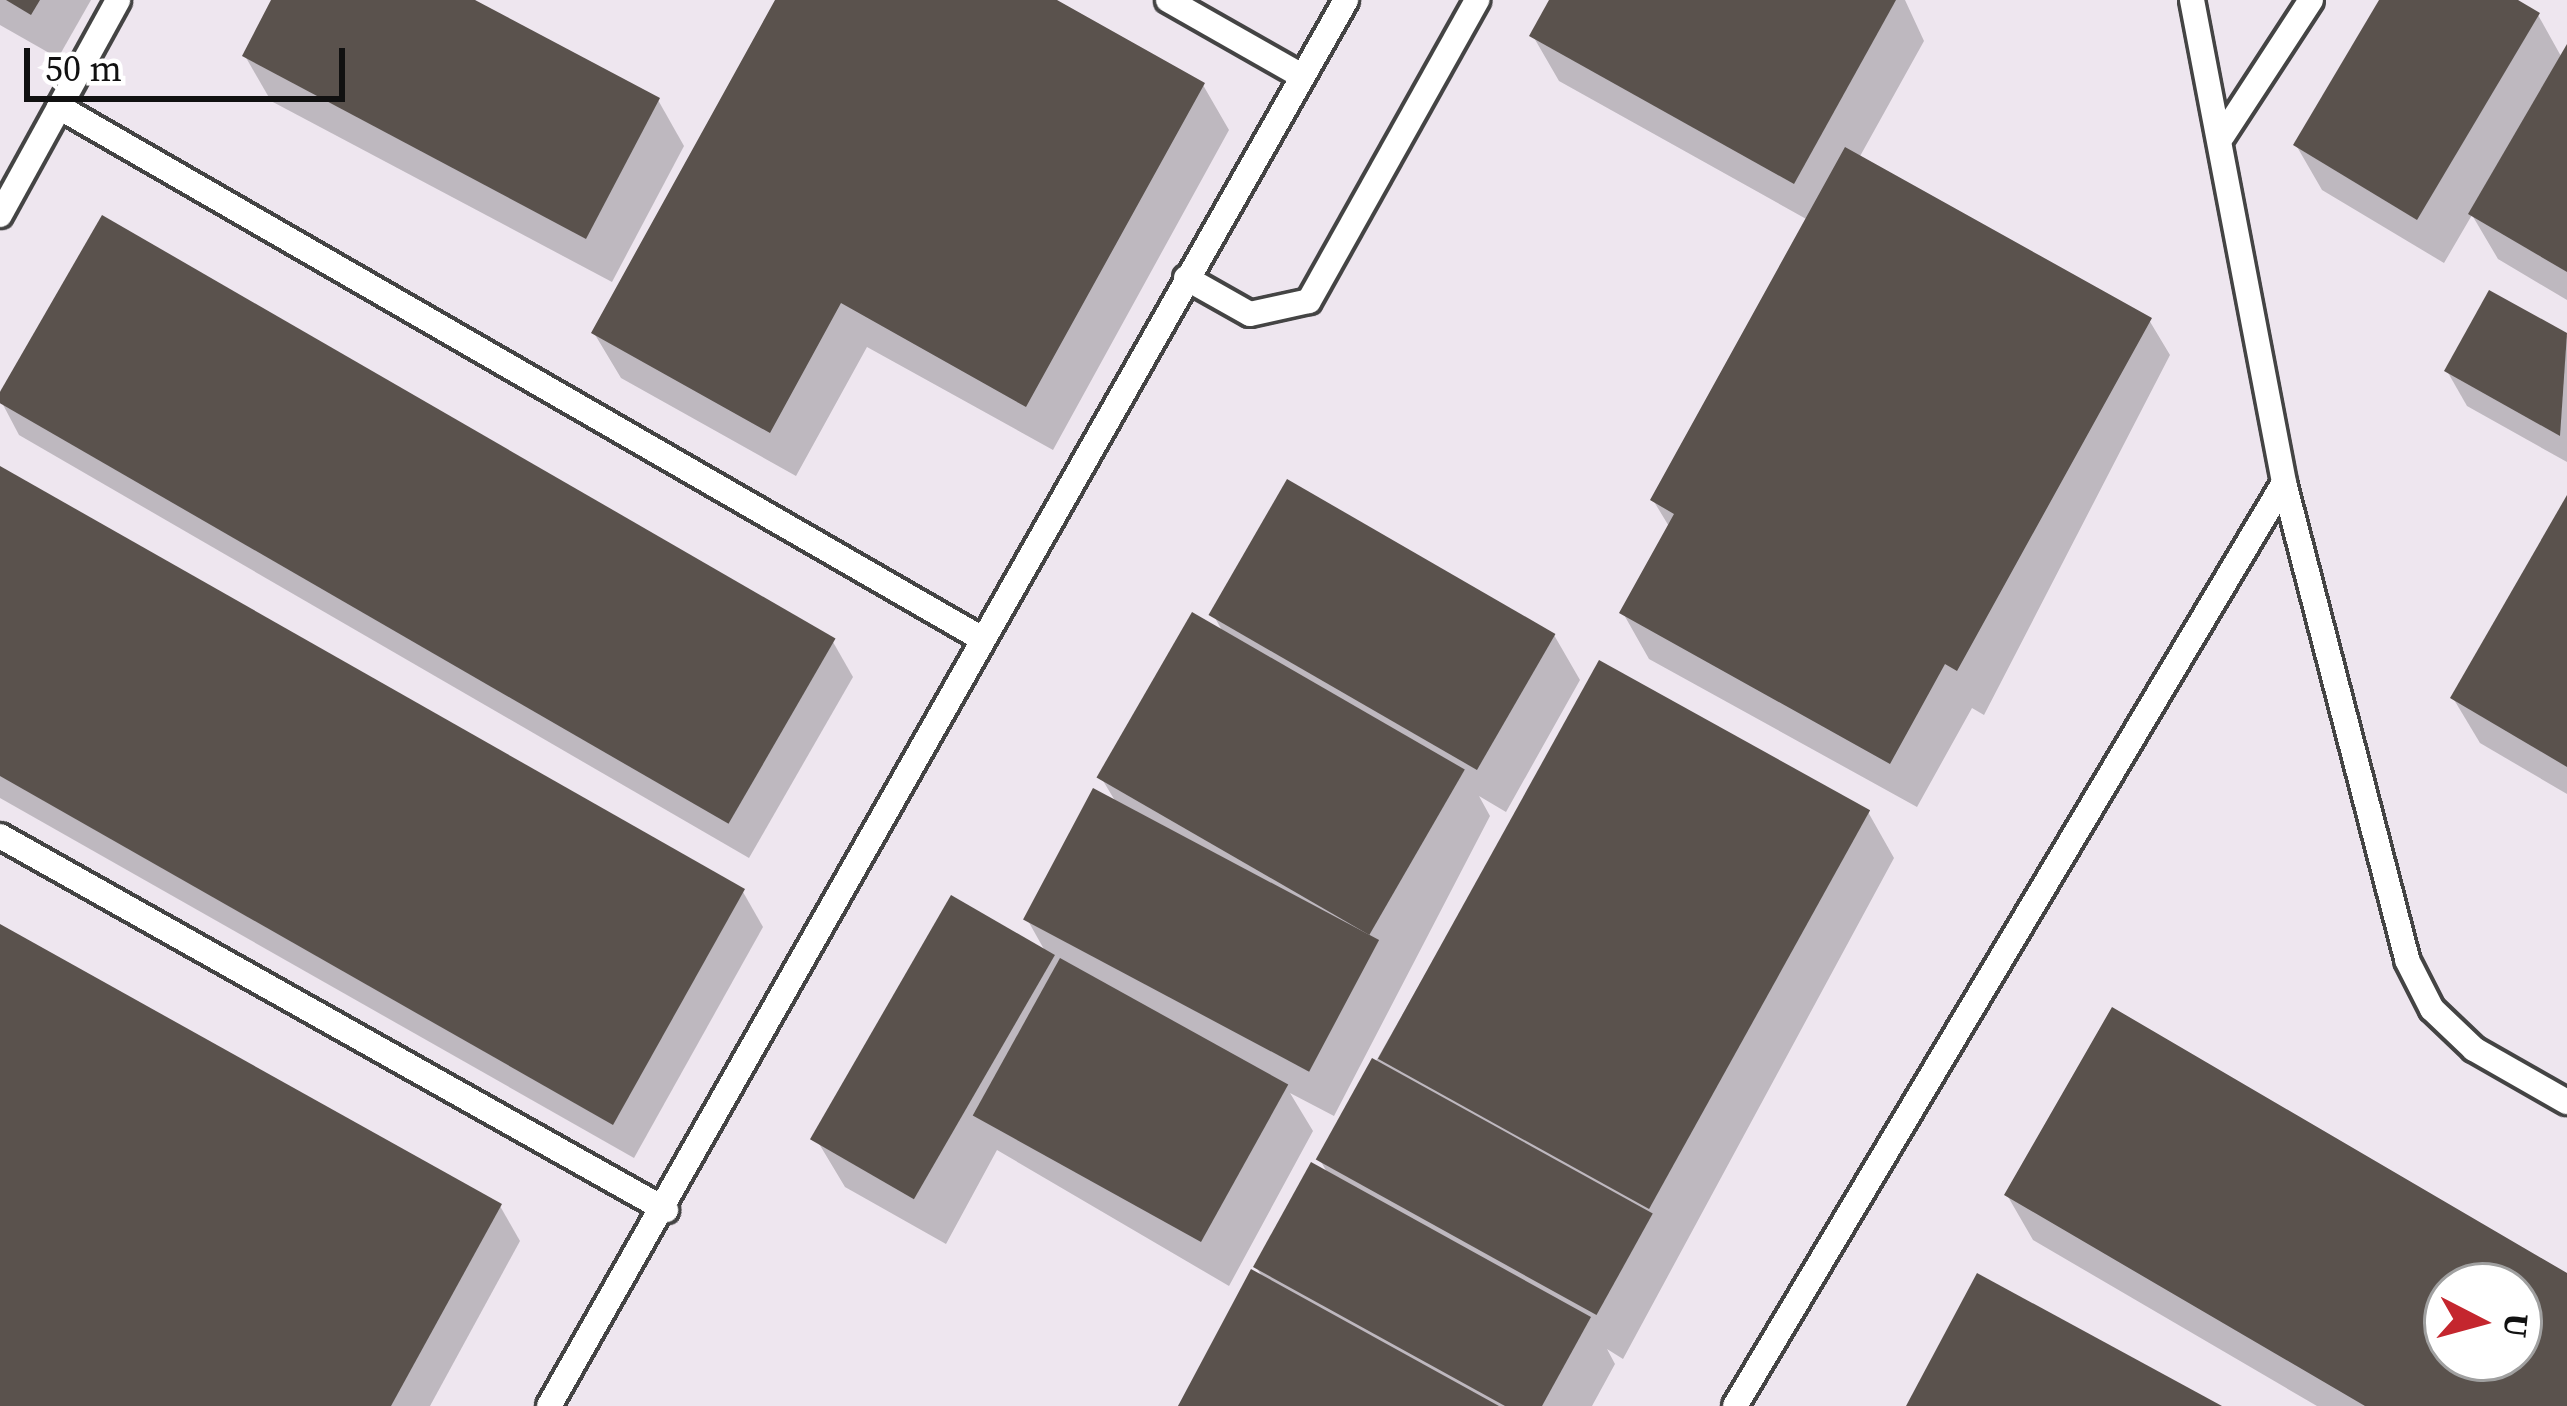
<!DOCTYPE html>
<html>
<head>
<meta charset="utf-8">
<style>
  body { margin:0 }
  #map { position:relative; width:2567px; height:1406px; overflow:hidden; background:#fffdf5; font-family:"Source Serif 4",serif }
  div>[style] { position:absolute }
  .industrial>* { inset:0; background:#eee6ef }
  .shadow>* { inset:0; background:#0003 }
  .building>* { inset:0; background:#5a524d; transform-origin:0 0 }
  .roads { filter:drop-shadow(3px 0 #444) drop-shadow(-3px 0 #444) drop-shadow(0 3px #444) drop-shadow(0 -3px #444) }
  .service>* { height:24px; margin:-12px; padding:0 12px; transform-origin:12px; border-radius:12px; background:#fff }
  span { translate:-50% -50%; white-space:nowrap; text-align:center; line-height:1.15; -webkit-text-stroke:12px #fff; paint-order:stroke }
  .north { position:absolute; left:2423px; top:1262px; width:120px; height:120px; box-sizing:border-box; background:#fff; border:3px solid #a0a0a0; border-radius:50%; rotate:96deg; font-size:33px; font-weight:700; line-height:48px; text-align:center; color:#111 }
  .north::after { content:''; display:block; margin:auto; width:42px; height:54px; background:#c4262e; clip-path:polygon(50% 0,100% 100%,50% 72%,0 100%) }
  .scale { position:absolute; left:24px; top:48px; width:321px; height:54px; box-sizing:border-box; border:6px solid #111; border-top:0; padding-left:15px; font-size:36px; line-height:42px; white-space:nowrap; color:#111; -webkit-text-stroke:9px #fff; paint-order:stroke }
</style>
</head>
<body>
<div id="map">
  <div class="industrial">
    <div style="clip-path:polygon(evenodd,0 0,2567px 0,2567px 1406px,0 1406px,0 0,2447px 1286px,2519px 1286px,2519px 1358px,2447px 1358px,2447px 1286px)"></div>
  </div>
  <div class="shadow">
    <div style="clip-path:polygon(0 0,91px 0,58px 58px,0 25px)"></div>
    <div style="clip-path:polygon(275px 0,469px 0,658px 100px,684px 146px,612px 282px,271px 101px,245px 56px)"></div>
    <div style="clip-path:polygon(778px 0,1051px 0,1203px 85px,1229px 130px,1053px 450px,867px 347px,796px 476px,621px 378px,594px 333px)"></div>
    <div style="clip-path:polygon(1553px 0,1905px 0,1924px 41px,1859px 158px,2149px 320px,2170px 355px,1984px 715px,1972px 708px,1917px 807px,1649px 659px,1623px 613px,1670px 528px,1653px 500px,1808px 220px,1559px 81px,1533px 36px)"></div>
    <div style="clip-path:polygon(2382px 0,2512px 0,2538px 15px,2562px 58px,2567px 50px,2567px 300px,2498px 259px,2472px 215px,2444px 263px,2322px 190px,2296px 145px)"></div>
    <div style="clip-path:polygon(103px 219px,833px 642px,853px 677px,749px 858px,19px 435px,0 399px)"></div>
    <div style="clip-path:polygon(2490px 294px,2567px 336px,2567px 462px,2467px 406px,2447px 371px)"></div>
    <div style="clip-path:polygon(0 469px,743px 892px,763px 927px,634px 1158px,0 798px)"></div>
    <div style="clip-path:polygon(2567px 501px,2567px 794px,2480px 743px,2453px 698px)"></div>
    <div style="clip-path:polygon(1214px 616px,1554px 635px,1580px 680px,1506px 812px,1479px 796px,1490px 816px,1334px 1116px,1290px 1093px,1313px 1131px,1229px 1286px,997px 1150px,946px 1244px,845px 1187px,818px 1142px,1045px 951px,1027px 919px,1117px 804px,1102px 779px,1224px 634px)"></div>
    <div style="clip-path:polygon(1601px 664px,1868px 812px,1894px 858px,1623px 1359px,1607px 1349px,1615px 1364px,1592px 1406px,1178px 1406px,1264px 1279px,1256px 1267px,1328px 1174px,1320px 1160px)"></div>
    <div style="clip-path:polygon(0 928px,500px 1206px,520px 1241px,430px 1406px,0 1406px)"></div>
    <div style="clip-path:polygon(evenodd,2007px 1195px,2567px 1277px,2567px 1406px,2317px 1406px,2033px 1240px,2007px 1195px,2447px 1286px,2519px 1286px,2519px 1358px,2447px 1358px,2447px 1286px)"></div>
  </div>
  <div class="building">
    <div style="clip-path:polygon(6px 0,40px 0,31px 15px)"></div>
    <div style="clip-path:polygon(271px 0,475px 0,660px 98px,586px 239px,242px 56px)"></div>
    <div style="clip-path:polygon(775px 0,1057px 0,1205px 83px,1026px 407px,841px 303px,770px 433px,591px 333px)"></div>
    <div style="clip-path:polygon(1549px 0,1896px 0,1794px 184px,1529px 36px)"></div>
    <div style="clip-path:polygon(2379px 0,2518px 0,2540px 13px,2417px 220px,2293px 145px)"></div>
    <div style="clip-path:polygon(2567px 44px,2567px 272px,2468px 214px)"></div>
    <div style="clip-path:polygon(1845px 147px,2152px 318px,1957px 671px,1945px 664px,1890px 764px,1619px 613px,1674px 514px,1650px 500px)"></div>
    <div style="left:102px;top:215px;width:847px;height:214px;rotate:30deg"></div>
    <div style="clip-path:polygon(2489px 290px,2567px 333px,2560px 436px,2444px 371px)"></div>
    <div style="clip-path:polygon(0 466px,745px 889px,613px 1125px,0 776px)"></div>
    <div style="left:1287px;top:479px;width:310px;height:157px;rotate:30deg"></div>
    <div style="clip-path:polygon(2567px 495px,2567px 767px,2450px 698px)"></div>
    <div style="left:1192px;top:612px;width:315px;height:191px;rotate:30deg"></div>
    <div style="left:1599px;top:660px;width:310px;height:456px;rotate:29deg"></div>
    <div style="left:1093px;top:788px;width:324px;height:149px;rotate:28deg"></div>
    <div style="left:951px;top:895px;width:120px;height:282px;rotate:30deg"></div>
    <div style="clip-path:polygon(0 924px,502px 1204px,391px 1406px,0 1406px)"></div>
    <div style="left:1060px;top:958px;width:261px;height:180px;rotate:29deg"></div>
    <div style="clip-path:polygon(evenodd,2112px 1007px,2567px 1273px,2567px 1406px,2365px 1406px,2004px 1195px,2112px 1007px,2447px 1286px,2519px 1286px,2519px 1358px,2447px 1358px,2447px 1286px)"></div>
    <div style="left:1372px;top:1058px;width:321px;height:116px;rotate:29deg"></div>
    <div style="clip-path:polygon(1311px 1162px,1591px 1317px,1542px 1406px,1505px 1406px,1253px 1267px)"></div>
    <div style="clip-path:polygon(1251px 1269px,1499px 1406px,1178px 1406px)"></div>
    <div style="clip-path:polygon(1977px 1273px,2222px 1406px,1906px 1406px)"></div>
  </div>
  <div class="roads">
    <div class="service">
      <div style="left:1168px;top:0;width:154px;rotate:29.6deg"></div>
      <div style="left:2192px;top:0;width:492px;rotate:79.2deg"></div>
      <div style="left:2284px;top:483px;width:493px;rotate:75.5deg"></div>
      <div style="left:2407px;top:960px;width:55px;rotate:63deg"></div>
      <div style="left:2432px;top:1009px;width:58px;rotate:43.6deg"></div>
      <div style="left:2474px;top:1049px;width:107px;rotate:29.7deg"></div>
      <div style="left:59px;top:107px;width:1062px;rotate:29.95deg"></div>
      <div style="left:2223px;top:135px;width:161px;rotate:-56.9deg"></div>
      <div style="left:0;top:215px;width:245px;rotate:-61.2deg"></div>
      <div style="left:1186px;top:278px;width:73px;rotate:29.4deg"></div>
      <div style="left:1250px;top:314px;width:60px;rotate:-12.4deg"></div>
      <div style="left:1309px;top:301px;width:345px;rotate:-60.8deg"></div>
      <div style="left:0;top:836px;width:764px;rotate:29.32deg"></div>
      <div style="left:549px;top:1406px;width:1616px;rotate:-60.45deg"></div>
      <div style="left:1735px;top:1406px;width:1074px;rotate:-59.26deg"></div>
    </div>
  </div>
  <div class="north">U</div>
  <div class="scale">50 m</div>
</div>
</body>
</html>
